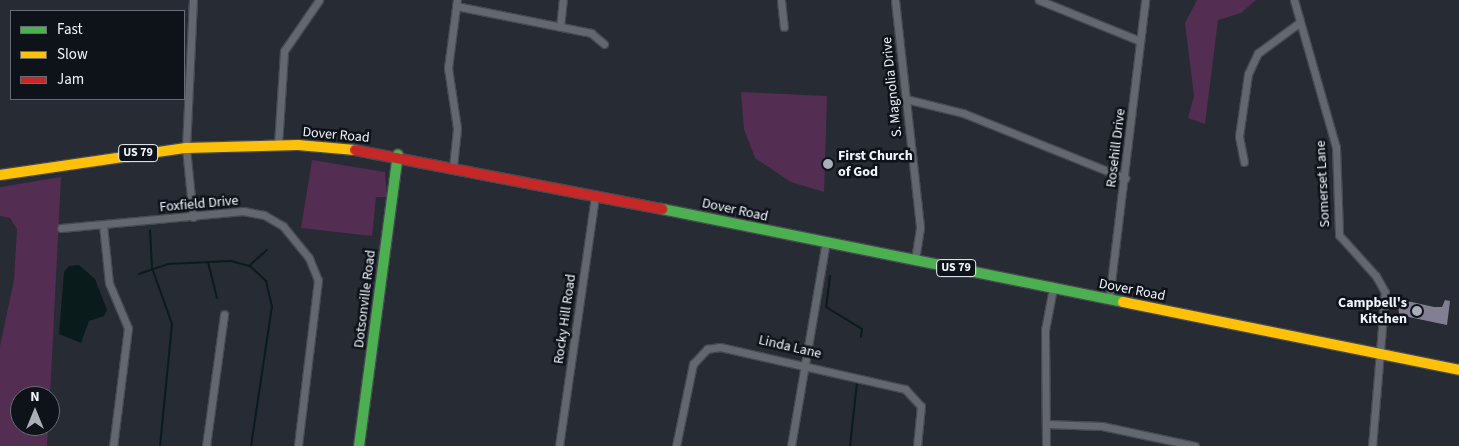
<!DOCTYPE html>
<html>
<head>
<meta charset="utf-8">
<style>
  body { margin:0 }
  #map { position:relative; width:1459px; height:446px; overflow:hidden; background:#272b34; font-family:"Source Sans 3",sans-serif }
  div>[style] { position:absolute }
  .green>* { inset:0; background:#542d52 }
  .water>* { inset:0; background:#0a1b1b }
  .stream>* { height:2px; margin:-1px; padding:0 1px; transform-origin:1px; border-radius:1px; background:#0a1b1b }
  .building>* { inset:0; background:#827f93 }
  .roads { filter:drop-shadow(1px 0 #464950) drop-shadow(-1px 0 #464950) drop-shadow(0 1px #464950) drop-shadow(0 -1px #464950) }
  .street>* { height:7px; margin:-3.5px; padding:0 3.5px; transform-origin:3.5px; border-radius:3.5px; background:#63676f }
  .fast>* { height:10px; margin:-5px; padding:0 5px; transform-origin:5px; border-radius:5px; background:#4caf50 }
  .slow>* { height:10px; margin:-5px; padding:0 5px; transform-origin:5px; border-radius:5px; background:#ffc107 }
  .jam>* { height:10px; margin:-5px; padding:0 5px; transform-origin:5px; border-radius:5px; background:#c62828 }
  .dots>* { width:14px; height:14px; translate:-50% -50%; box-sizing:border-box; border:2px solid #0e1219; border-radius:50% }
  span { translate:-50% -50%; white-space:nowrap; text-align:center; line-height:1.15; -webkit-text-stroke:5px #0e1219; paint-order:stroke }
  .shield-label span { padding:1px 4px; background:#0e1219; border:1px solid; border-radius:4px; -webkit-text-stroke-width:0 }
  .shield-label { font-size:12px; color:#f0f5fd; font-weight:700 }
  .street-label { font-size:14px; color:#f0f5fd }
  .poi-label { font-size:14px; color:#f0f5fd; font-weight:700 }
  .left { translate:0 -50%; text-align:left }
  .right { translate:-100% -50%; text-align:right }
  .legend { position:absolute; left:10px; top:10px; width:175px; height:90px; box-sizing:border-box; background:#0e1219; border:1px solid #686d74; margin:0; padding:6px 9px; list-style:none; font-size:15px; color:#f0f5fd }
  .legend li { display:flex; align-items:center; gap:10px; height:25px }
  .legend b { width:25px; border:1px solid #686d74 }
  .north { position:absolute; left:10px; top:386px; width:50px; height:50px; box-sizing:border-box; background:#0e1219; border:1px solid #686d74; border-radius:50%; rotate:0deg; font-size:14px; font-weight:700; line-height:20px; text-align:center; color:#f0f5fd }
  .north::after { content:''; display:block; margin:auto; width:18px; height:22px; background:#aaaeb7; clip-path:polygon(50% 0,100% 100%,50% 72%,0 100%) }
</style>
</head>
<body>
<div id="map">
  <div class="green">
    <div style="clip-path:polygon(1197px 0,1256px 0,1241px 13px,1218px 20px,1205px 124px,1188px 118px,1194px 96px,1185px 23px)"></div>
    <div style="clip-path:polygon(741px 92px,827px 96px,824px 192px,791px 182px,755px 158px,744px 129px)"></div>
    <div style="clip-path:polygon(312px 160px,385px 172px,387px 197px,376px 197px,372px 236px,301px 228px)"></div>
    <div style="clip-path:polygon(61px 177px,50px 396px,20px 396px,20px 426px,48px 426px,47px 446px,0 446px,0 346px,14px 280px,17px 229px,10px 218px,0 216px,0 187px)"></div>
  </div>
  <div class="water">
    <div style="clip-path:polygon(79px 265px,95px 279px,107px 310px,104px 316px,89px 321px,81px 343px,59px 334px,64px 272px,69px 266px)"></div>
  </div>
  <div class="stream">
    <div style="left:150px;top:230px;width:38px;rotate:87deg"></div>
    <div style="left:152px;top:268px;width:59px;rotate:70.3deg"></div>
    <div style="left:172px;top:324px;width:123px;rotate:95.6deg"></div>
    <div style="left:208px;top:262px;width:37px;rotate:76deg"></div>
    <div style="left:249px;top:266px;width:24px;rotate:-42deg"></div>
    <div style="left:139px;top:274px;width:31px;rotate:-19deg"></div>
    <div style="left:168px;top:264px;width:63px;rotate:-2.7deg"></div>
    <div style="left:231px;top:261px;width:20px;rotate:15deg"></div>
    <div style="left:250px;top:266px;width:22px;rotate:43deg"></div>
    <div style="left:266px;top:281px;width:26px;rotate:77deg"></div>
    <div style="left:272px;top:306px;width:142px;rotate:98.5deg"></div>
    <div style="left:830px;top:276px;width:31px;rotate:97deg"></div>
    <div style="left:826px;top:307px;width:42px;rotate:31.4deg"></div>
    <div style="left:862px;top:329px;width:8px;rotate:97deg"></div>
    <div style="left:850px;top:446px;width:63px;rotate:-83.7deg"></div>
  </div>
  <div class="building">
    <div style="clip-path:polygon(1398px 299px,1434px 307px,1442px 307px,1445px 300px,1450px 301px,1447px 325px,1399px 315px)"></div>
  </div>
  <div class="roads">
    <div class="street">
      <div style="left:781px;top:0;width:27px;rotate:84deg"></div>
      <div style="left:895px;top:0;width:229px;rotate:83.7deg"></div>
      <div style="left:920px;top:228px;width:32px;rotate:99deg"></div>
      <div style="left:1039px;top:0;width:109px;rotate:22.1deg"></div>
      <div style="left:1294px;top:0;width:153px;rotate:74.1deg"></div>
      <div style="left:1336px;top:147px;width:88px;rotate:88deg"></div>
      <div style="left:1339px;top:235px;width:55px;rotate:47.9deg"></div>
      <div style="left:1376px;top:276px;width:18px;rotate:61deg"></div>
      <div style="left:1385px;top:292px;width:155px;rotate:94.8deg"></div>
      <div style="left:456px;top:6px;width:138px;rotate:11.3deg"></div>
      <div style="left:591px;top:33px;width:17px;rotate:40deg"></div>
      <div style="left:560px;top:27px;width:27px;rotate:-84deg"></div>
      <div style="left:906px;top:99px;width:59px;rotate:13.8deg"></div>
      <div style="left:963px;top:113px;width:175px;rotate:21.9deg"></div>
      <div style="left:278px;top:145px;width:94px;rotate:-86.3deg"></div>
      <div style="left:284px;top:51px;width:62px;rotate:-55.5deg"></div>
      <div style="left:1244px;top:162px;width:26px;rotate:-101deg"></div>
      <div style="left:1239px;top:136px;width:63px;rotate:-81.7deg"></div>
      <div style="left:1248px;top:74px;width:23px;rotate:-65deg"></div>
      <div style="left:1258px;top:53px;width:52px;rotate:-36.4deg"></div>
      <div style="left:453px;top:167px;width:39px;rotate:-84deg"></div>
      <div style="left:457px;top:128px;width:61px;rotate:-98.5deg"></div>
      <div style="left:448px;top:68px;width:69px;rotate:-82.5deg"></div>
      <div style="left:193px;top:217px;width:69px;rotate:-95.8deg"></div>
      <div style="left:186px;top:148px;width:148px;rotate:-87.3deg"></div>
      <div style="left:103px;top:225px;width:58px;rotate:84.1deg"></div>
      <div style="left:109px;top:283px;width:49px;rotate:67.1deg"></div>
      <div style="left:128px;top:328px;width:119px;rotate:97.2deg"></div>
      <div style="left:61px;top:228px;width:183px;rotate:-5.3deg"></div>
      <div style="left:243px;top:211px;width:21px;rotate:11deg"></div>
      <div style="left:264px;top:215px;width:22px;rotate:30deg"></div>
      <div style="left:283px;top:226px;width:41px;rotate:50.9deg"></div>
      <div style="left:309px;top:258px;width:24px;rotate:68deg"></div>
      <div style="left:318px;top:280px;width:167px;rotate:96.9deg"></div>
      <div style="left:1109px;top:299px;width:301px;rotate:-83.1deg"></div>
      <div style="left:1046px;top:424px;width:56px;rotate:2deg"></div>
      <div style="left:1102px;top:426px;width:95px;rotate:12.1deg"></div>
      <div style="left:206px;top:446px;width:133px;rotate:-82.2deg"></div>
      <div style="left:559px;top:446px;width:254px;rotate:-81.8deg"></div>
      <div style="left:676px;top:446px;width:84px;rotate:-78.3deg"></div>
      <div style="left:693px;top:364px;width:21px;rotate:-47deg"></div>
      <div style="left:707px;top:349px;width:13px;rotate:-9deg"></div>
      <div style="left:720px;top:347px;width:190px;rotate:12.8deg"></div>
      <div style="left:905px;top:389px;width:23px;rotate:47deg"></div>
      <div style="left:921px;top:406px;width:40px;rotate:95.7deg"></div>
      <div style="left:791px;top:446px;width:207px;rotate:-80.3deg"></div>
      <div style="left:1046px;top:446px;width:116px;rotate:-90.5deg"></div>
      <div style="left:1045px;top:330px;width:43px;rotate:-79.2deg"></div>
    </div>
    <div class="fast">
      <div style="left:662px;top:209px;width:470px;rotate:11.4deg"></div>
      <div style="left:359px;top:446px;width:294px;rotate:-82.4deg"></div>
    </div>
    <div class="slow">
      <div style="left:0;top:175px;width:188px;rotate:-8.3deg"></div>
      <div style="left:186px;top:148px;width:112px;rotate:-1.5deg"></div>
      <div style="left:298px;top:145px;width:57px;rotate:5deg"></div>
      <div style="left:1123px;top:302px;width:343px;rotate:11.4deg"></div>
    </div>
    <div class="jam">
      <div style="left:355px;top:150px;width:313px;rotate:10.9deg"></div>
    </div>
  </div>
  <div class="dots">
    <div style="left:828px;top:164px;background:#aaaeb7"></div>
    <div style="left:1417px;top:311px;background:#aaaeb7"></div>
  </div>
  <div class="shield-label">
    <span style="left:138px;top:153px">US 79</span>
    <span style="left:956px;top:268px">US 79</span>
  </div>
  <div class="street-label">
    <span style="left:892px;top:87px;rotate:-96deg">S. Magnolia Drive</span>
    <span style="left:336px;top:135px;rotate:5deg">Dover Road</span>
    <span style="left:1116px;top:148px;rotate:-83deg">Rosehill Drive</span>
    <span style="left:1323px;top:184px;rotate:-93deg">Somerset Lane</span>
    <span style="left:199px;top:204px;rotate:-5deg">Foxfield Drive</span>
    <span style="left:735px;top:210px;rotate:12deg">Dover Road</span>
    <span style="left:1132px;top:290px;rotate:11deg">Dover Road</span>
    <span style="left:365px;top:299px;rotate:-83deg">Dotsonville Road</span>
    <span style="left:565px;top:319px;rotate:-82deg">Rocky Hill Road</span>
    <span style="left:790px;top:347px;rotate:13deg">Linda Lane</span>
  </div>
  <div class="poi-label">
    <span class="left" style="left:838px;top:164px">First Church<br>of God</span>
    <span class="right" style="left:1407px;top:311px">Campbell's<br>Kitchen</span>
  </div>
  <ul class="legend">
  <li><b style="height:6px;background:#4caf50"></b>Fast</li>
  <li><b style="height:6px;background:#ffc107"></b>Slow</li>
  <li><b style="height:6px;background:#c62828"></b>Jam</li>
  </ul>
  <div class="north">N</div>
</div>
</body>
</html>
